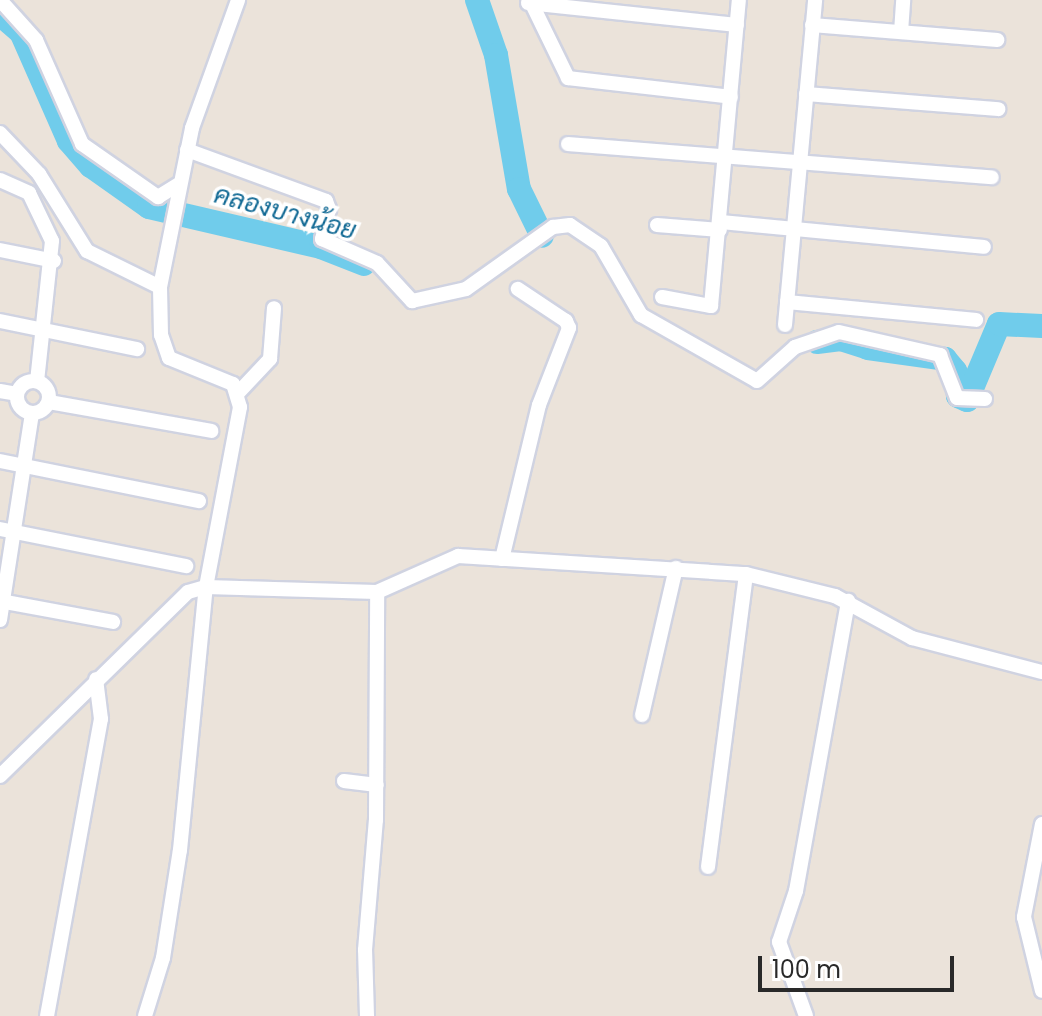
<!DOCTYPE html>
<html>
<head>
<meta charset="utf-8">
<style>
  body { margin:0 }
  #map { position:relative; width:1042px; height:1016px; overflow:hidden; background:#ebe3da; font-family:Poppins,Sarabun,sans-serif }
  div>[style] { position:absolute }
  .river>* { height:24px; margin:-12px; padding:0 12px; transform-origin:12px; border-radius:12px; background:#70cceb }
  .roads { filter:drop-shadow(2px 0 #d0d3e1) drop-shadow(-2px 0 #d0d3e1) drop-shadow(0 2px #d0d3e1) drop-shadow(0 -2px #d0d3e1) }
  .street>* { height:14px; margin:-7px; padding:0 7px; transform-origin:7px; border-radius:7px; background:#fff }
  .street>.ring { margin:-7px; padding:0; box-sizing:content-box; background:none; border:14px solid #fff; border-radius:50% }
  span { translate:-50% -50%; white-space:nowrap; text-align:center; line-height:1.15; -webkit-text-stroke:7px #fff; paint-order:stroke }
  .water-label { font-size:26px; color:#116994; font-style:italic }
  .scale { position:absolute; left:758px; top:956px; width:196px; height:36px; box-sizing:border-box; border:4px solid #292929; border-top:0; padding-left:10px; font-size:24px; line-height:28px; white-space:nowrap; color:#292929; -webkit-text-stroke:6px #fff; paint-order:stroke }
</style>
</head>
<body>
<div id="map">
  <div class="river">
    <div style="left:477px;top:0;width:58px;rotate:70.9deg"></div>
    <div style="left:496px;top:55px;width:136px;rotate:80.3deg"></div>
    <div style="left:519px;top:189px;width:52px;rotate:63.9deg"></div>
    <div style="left:0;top:14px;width:28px;rotate:41deg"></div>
    <div style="left:21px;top:32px;width:119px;rotate:66.2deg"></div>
    <div style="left:69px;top:141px;width:33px;rotate:49deg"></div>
    <div style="left:91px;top:166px;width:71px;rotate:35.3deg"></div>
    <div style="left:149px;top:207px;width:177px;rotate:13.1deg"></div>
    <div style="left:321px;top:247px;width:46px;rotate:21.6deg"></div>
    <div style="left:817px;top:342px;width:24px;rotate:-7deg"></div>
    <div style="left:841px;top:339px;width:28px;rotate:18deg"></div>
    <div style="left:868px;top:348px;width:78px;rotate:8.1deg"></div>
    <div style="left:945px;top:359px;width:16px;rotate:50deg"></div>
    <div style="left:955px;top:371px;width:25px;rotate:83deg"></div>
    <div style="left:958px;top:396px;width:10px;rotate:24deg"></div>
    <div style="left:967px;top:400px;width:82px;rotate:-67.2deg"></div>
    <div style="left:999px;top:324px;width:43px;rotate:2.7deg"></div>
  </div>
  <div class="roads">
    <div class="street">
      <div style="left:0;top:0;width:54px;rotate:48deg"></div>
      <div style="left:36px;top:40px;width:114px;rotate:66.1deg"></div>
      <div style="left:82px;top:144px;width:93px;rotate:34.9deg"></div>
      <div style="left:158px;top:197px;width:22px;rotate:-32deg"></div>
      <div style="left:530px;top:0;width:87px;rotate:64deg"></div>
      <div style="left:568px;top:78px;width:164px;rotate:6.6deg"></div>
      <div style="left:528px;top:3px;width:210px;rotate:6deg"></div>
      <div style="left:812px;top:25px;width:186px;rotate:4.6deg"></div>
      <div style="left:901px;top:32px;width:32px;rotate:-86deg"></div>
      <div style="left:806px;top:94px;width:193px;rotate:4.5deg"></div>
      <div style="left:0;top:133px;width:57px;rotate:46.4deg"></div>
      <div style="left:39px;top:174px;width:91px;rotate:58.1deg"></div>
      <div style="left:87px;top:251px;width:81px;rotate:26.3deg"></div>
      <div style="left:568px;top:144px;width:425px;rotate:4.5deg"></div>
      <div style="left:187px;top:150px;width:148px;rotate:20.1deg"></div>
      <div style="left:326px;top:201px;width:9px;rotate:69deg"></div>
      <div style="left:329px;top:209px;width:31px;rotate:103deg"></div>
      <div style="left:322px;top:239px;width:60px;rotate:23.6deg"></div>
      <div style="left:377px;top:263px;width:52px;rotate:47.4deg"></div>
      <div style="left:412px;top:301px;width:55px;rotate:-12.5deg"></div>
      <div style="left:466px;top:289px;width:107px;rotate:-35.5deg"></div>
      <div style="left:553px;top:227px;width:17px;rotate:-7deg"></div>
      <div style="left:570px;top:225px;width:37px;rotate:34deg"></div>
      <div style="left:601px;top:246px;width:80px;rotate:59.9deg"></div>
      <div style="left:641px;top:315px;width:133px;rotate:29.6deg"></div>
      <div style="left:757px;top:381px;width:51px;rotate:-41.8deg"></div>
      <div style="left:795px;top:347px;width:46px;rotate:-18.8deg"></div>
      <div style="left:839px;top:332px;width:104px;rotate:12.8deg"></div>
      <div style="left:940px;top:355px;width:46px;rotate:68.4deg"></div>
      <div style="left:957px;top:398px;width:28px;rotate:2deg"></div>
      <div style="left:0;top:180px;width:32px;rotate:24deg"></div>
      <div style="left:29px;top:193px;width:53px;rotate:64.4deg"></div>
      <div style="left:52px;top:241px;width:141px;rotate:96.1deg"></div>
      <div style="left:721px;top:222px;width:264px;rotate:5.4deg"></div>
      <div style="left:657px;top:225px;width:63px;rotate:4.5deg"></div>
      <div style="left:0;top:250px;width:55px;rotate:11.5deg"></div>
      <div style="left:662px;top:297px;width:50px;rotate:10.4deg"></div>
      <div style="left:711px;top:306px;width:307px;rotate:-84.8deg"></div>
      <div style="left:787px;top:302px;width:190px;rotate:5.4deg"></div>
      <div style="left:0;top:321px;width:140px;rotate:11.6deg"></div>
      <div style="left:785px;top:325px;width:326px;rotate:-84.7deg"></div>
      <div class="ring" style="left:17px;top:381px;width:18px;height:18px"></div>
      <div style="left:0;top:391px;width:17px;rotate:10deg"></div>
      <div style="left:238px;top:393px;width:47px;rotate:-46.7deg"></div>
      <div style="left:270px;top:359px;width:51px;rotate:-85.5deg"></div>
      <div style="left:49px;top:402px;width:165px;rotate:10.1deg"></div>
      <div style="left:0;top:461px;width:203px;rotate:11.4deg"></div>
      <div style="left:0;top:529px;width:190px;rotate:11.3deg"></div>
      <div style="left:502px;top:559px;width:158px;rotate:-76.5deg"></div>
      <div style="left:539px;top:405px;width:83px;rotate:-68.7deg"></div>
      <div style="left:569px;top:328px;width:8px;rotate:-113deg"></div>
      <div style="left:566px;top:321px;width:58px;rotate:-146.3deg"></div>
      <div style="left:0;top:601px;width:115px;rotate:10.5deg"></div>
      <div style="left:0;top:620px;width:209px;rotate:-81.2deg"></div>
      <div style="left:642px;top:715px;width:151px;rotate:-77deg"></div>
      <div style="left:0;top:776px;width:263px;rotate:-44.4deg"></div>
      <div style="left:188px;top:592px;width:19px;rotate:-16deg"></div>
      <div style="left:206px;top:587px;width:171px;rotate:1.7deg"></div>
      <div style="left:377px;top:592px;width:89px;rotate:-24deg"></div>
      <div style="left:458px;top:556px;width:289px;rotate:3.6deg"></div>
      <div style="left:746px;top:574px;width:92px;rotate:13.9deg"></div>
      <div style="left:835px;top:596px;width:88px;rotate:28.6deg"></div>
      <div style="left:912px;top:638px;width:134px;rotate:14.7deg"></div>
      <div style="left:344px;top:781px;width:33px;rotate:7deg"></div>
      <div style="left:1042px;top:824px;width:95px;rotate:101deg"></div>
      <div style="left:1024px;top:917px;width:76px;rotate:76.3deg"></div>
      <div style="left:708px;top:867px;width:295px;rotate:-82.6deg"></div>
      <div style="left:47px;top:1016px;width:302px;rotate:-79.7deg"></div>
      <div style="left:101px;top:719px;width:40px;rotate:-97.1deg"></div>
      <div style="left:145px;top:1016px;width:61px;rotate:-72.8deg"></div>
      <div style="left:163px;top:958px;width:109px;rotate:-81.1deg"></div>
      <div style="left:180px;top:850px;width:264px;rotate:-84.4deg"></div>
      <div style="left:206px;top:587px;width:183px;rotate:-79.3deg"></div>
      <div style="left:240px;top:407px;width:24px;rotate:-107deg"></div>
      <div style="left:233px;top:384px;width:69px;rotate:-157.9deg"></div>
      <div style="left:169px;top:358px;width:24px;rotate:-109deg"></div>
      <div style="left:161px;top:335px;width:48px;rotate:-91.2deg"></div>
      <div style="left:160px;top:287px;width:162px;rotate:-78.6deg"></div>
      <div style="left:192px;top:128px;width:136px;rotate:-70.2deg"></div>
      <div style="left:367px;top:1016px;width:66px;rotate:-91.7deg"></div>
      <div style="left:365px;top:950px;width:130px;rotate:-85.2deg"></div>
      <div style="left:376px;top:820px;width:228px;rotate:-89.7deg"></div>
      <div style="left:806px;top:1016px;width:79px;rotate:-110deg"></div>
      <div style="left:779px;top:942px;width:54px;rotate:-71.6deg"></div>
      <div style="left:796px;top:891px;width:295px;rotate:-79.8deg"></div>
    </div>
  </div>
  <div class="water-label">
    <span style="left:285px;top:213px;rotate:15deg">คลองบางน้อย</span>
  </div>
  <div class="scale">100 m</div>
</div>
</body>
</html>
